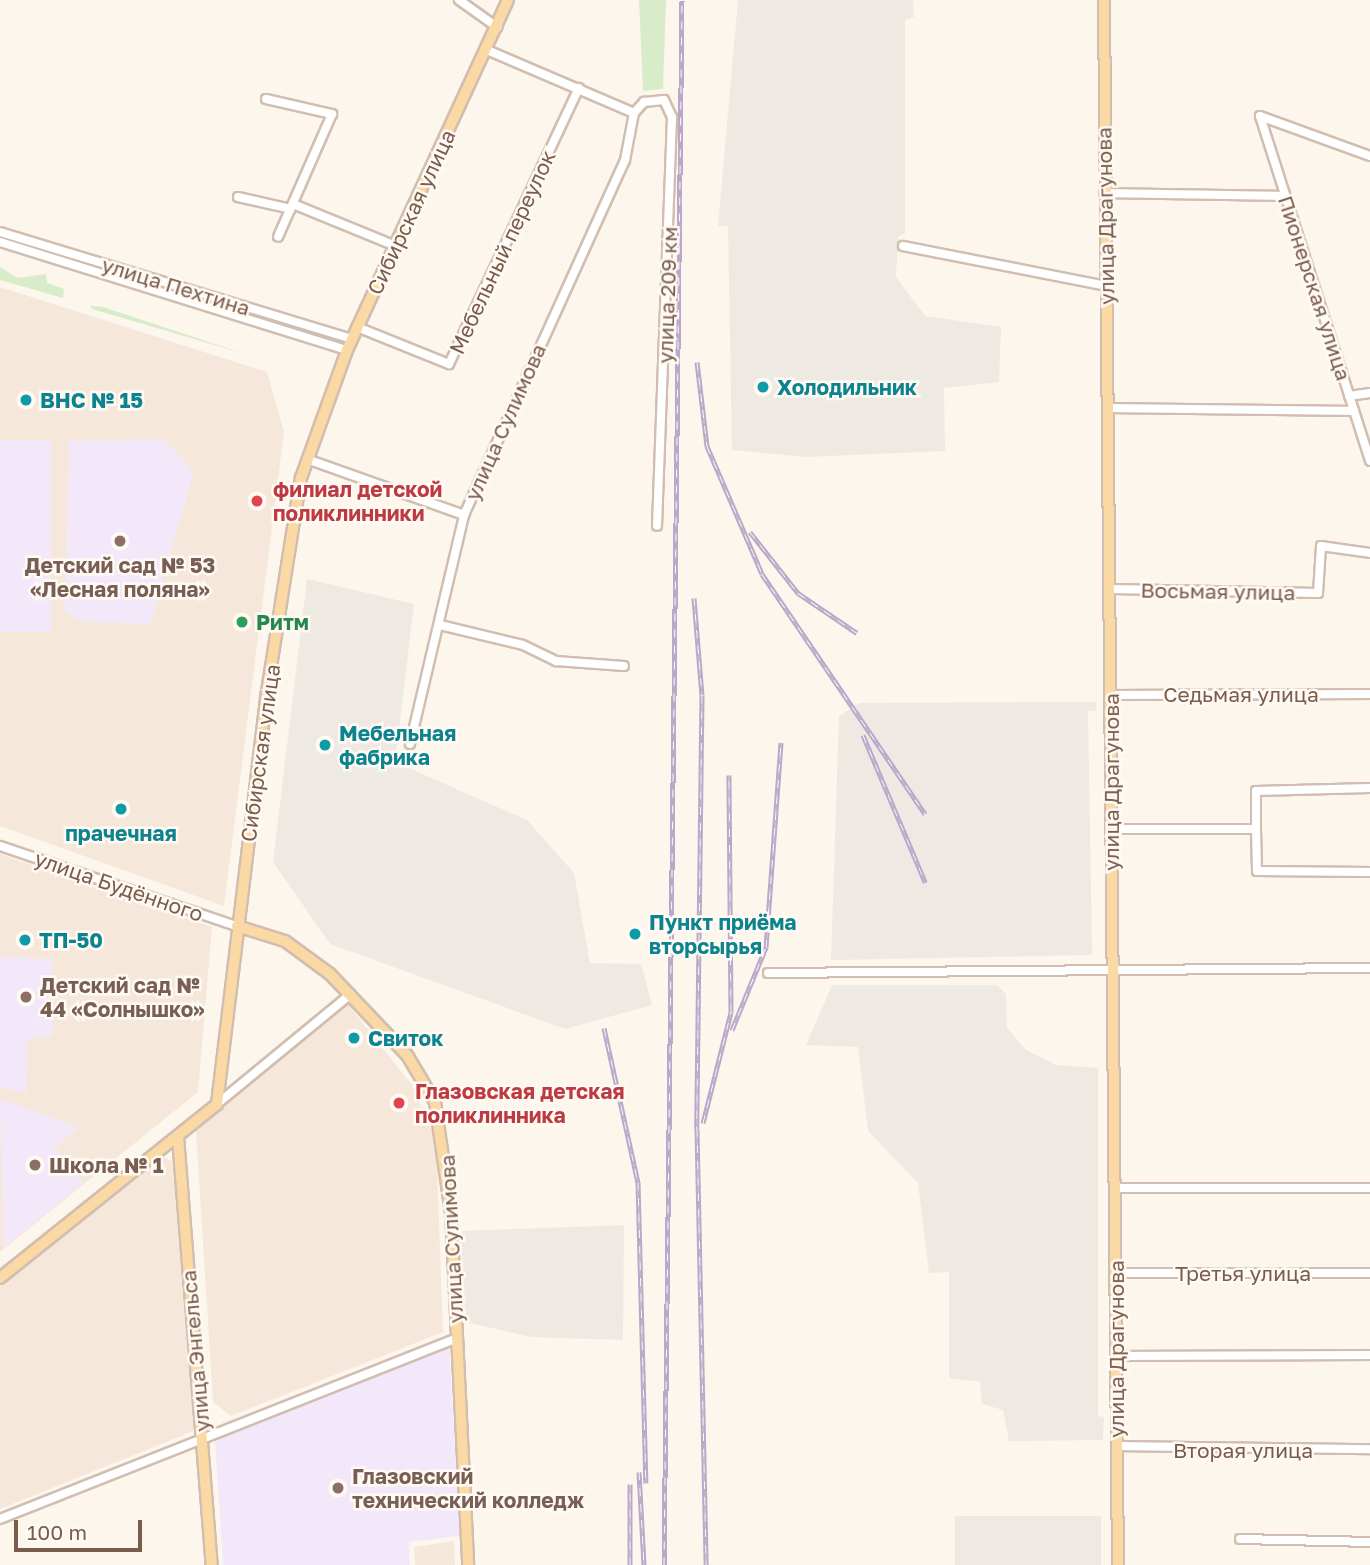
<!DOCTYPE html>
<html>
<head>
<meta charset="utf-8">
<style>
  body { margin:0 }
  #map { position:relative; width:1370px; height:1565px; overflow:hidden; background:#fdf6ec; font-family:"Golos Text",sans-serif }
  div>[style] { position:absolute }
  .residential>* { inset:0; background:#f5e8da }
  .industrial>* { inset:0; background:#efe9e4; transform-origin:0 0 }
  .education>* { inset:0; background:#f3e8fa; transform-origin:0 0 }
  .green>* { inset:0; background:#d8ecc9 }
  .roads { filter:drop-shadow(2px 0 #d1beb0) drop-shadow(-2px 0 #d1beb0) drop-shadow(0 2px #d1beb0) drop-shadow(0 -2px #d1beb0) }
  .minor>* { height:8px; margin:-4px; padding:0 4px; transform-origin:4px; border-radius:4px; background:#fff }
  .major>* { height:10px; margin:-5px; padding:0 5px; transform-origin:5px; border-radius:5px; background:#fbd9a5 }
  .rail>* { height:5px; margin-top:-2.5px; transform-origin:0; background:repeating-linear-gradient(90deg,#fffaf3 0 8px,#b9a8c9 0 16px); box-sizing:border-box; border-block:2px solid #b9a8c9 }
  .dots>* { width:19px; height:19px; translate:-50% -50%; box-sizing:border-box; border:4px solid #fffaf3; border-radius:50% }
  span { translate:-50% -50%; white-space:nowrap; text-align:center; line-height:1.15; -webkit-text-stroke:5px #fffaf3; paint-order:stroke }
  .street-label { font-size:21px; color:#7a5c4d }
  .culture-label { font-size:21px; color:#0d838f; font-weight:700 }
  .left { translate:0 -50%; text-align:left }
  .health-label { font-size:21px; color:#be3a42; font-weight:700 }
  .education-label { font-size:21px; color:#785e54; font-weight:700 }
  .leisure-label { font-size:21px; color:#27864d; font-weight:700 }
  .scale { position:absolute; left:14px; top:1520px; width:128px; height:32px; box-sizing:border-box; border:4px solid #7a5c4d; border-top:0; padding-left:9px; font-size:21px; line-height:24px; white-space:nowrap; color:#7a5c4d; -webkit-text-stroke:5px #fffaf3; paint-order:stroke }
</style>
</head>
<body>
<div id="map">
  <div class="residential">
    <div style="clip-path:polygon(0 287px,267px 372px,284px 432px,224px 906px,0 826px)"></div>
    <div style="clip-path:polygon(0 854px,212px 927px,198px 1092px,0 1252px)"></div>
    <div style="clip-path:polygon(347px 1003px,412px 1085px,436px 1141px,443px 1332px,231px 1416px,213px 1402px,196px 1129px)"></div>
    <div style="clip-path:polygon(164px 1157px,178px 1165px,196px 1430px,0 1509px,0 1287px)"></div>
    <div style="clip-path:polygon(454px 1541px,455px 1565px,415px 1565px,414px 1547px)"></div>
  </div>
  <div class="industrial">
    <div style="clip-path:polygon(738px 0,913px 0,914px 17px,905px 20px,905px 233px,898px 237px,896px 277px,925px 316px,1001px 327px,999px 382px,944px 388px,945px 451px,806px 457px,732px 450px,728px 226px,718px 226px)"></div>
    <div style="clip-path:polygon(307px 579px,414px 604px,395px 762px,527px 820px,574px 873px,590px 963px,641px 964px,652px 1005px,565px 1029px,330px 944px,273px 862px)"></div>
    <div style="clip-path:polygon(1096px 702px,1096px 711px,1088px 711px,1092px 955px,831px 960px,839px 716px,860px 703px)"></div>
    <div style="clip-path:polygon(832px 985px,997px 985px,1006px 994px,1007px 1028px,1026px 1050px,1057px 1065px,1098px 1068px,1098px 1416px,1104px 1417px,1103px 1440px,1009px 1441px,1003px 1410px,982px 1404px,980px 1382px,949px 1378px,949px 1272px,929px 1273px,918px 1183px,868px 1131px,858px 1047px,806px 1045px)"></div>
    <div style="clip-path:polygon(624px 1225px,623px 1340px,532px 1337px,465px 1322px,461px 1231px)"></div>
    <div style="left:1101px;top:1516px;width:49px;height:146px;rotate:90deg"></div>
  </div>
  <div class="education">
    <div style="clip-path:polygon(163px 439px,194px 471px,150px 624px,81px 621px,65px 611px,69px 441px)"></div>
    <div style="left:0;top:440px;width:51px;height:192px"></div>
    <div style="clip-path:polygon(0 957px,52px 959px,52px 1036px,28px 1039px,26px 1093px,0 1087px)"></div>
    <div style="clip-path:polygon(0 1099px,79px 1128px,55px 1147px,84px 1183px,4px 1247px)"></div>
    <div style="clip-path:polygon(449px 1345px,460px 1536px,409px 1542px,410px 1565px,223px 1565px,215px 1440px)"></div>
  </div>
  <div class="green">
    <div style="clip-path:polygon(639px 0,666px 0,663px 89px,643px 91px)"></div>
    <div style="clip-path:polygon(0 267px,18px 278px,46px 274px,47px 283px,64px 289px,63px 298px,0 280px)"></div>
    <div style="clip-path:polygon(90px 306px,103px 307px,245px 354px,92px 309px)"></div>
  </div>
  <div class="roads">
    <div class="minor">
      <div style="left:459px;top:0;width:47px;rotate:35.4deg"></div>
      <div style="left:487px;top:50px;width:160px;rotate:23.2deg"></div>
      <div style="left:266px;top:99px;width:68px;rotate:12.8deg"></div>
      <div style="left:332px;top:114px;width:134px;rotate:113.7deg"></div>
      <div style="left:634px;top:113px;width:15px;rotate:-48deg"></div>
      <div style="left:644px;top:102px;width:20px;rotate:-6deg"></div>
      <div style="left:664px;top:100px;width:19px;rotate:65deg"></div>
      <div style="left:672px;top:117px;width:409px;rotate:92.1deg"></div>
      <div style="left:1260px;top:116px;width:362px;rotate:72.3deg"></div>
      <div style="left:1260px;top:116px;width:117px;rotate:20deg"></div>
      <div style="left:1104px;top:193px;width:181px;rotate:0.9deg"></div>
      <div style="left:238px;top:197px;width:54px;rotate:12.8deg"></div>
      <div style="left:293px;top:204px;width:111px;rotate:22.2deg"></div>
      <div style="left:0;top:232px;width:368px;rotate:16.9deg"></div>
      <div style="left:0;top:242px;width:363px;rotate:17.3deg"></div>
      <div style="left:903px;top:246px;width:207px;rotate:11.1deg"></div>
      <div style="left:357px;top:327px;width:99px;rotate:21.9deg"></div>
      <div style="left:449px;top:364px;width:305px;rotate:-64.8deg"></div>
      <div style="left:1349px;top:396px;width:21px;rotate:-8deg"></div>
      <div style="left:1110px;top:408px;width:244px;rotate:0.7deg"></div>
      <div style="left:307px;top:459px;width:167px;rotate:19.6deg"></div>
      <div style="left:1112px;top:589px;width:206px;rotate:1.1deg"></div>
      <div style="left:1318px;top:593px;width:47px;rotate:-86.3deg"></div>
      <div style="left:1321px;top:546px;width:49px;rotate:8.1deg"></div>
      <div style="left:440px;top:625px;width:85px;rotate:13.5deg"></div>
      <div style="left:523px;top:645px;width:37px;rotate:26deg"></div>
      <div style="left:556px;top:661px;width:68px;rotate:4.2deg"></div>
      <div style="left:1111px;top:695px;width:259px;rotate:-0.2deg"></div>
      <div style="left:410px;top:744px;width:235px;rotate:-76.7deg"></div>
      <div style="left:464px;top:515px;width:390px;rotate:-65.6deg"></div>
      <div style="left:625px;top:160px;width:48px;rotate:-79.2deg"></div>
      <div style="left:1110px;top:829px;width:146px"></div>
      <div style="left:1256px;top:829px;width:42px;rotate:88.6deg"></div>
      <div style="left:1257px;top:871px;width:113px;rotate:0.5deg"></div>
      <div style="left:1256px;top:829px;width:38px;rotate:-90deg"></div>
      <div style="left:1256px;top:791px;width:114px;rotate:-1.5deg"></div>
      <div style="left:0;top:846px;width:250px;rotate:18.7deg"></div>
      <div style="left:768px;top:973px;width:602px;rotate:-0.48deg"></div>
      <div style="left:217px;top:1104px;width:173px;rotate:-39.4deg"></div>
      <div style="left:1114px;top:1188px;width:256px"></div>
      <div style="left:1116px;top:1273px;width:254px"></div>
      <div style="left:1116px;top:1356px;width:254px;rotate:-0.2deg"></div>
      <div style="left:1117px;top:1446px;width:253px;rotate:0.7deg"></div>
      <div style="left:0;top:1519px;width:492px;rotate:-21.6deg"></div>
      <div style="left:1240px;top:1539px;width:130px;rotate:1.3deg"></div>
    </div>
    <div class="major">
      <div style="left:1104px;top:0;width:1565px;rotate:89.49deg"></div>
      <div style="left:237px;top:926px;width:50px;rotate:17.4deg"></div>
      <div style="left:285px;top:941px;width:56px;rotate:36.3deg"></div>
      <div style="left:330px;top:974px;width:112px;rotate:46.5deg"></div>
      <div style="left:407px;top:1055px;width:55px;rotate:59.2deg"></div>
      <div style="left:435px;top:1102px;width:112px;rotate:81.8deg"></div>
      <div style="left:451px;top:1213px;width:352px;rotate:87.2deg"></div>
      <div style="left:178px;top:1137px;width:429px;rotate:85.5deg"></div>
      <div style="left:0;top:1278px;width:278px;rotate:-38.7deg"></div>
      <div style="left:217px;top:1104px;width:409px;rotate:-83.1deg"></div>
      <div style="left:266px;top:698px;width:223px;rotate:-81deg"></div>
      <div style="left:301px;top:478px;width:136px;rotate:-70.2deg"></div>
      <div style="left:347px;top:350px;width:385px;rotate:-65.3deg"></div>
    </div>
  </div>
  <div class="rail">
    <div style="left:697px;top:362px;width:85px;rotate:83.2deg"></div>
    <div style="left:707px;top:446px;width:139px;rotate:66.7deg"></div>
    <div style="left:762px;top:574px;width:290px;rotate:55.8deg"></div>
    <div style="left:750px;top:532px;width:78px;rotate:51.8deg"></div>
    <div style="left:798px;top:593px;width:71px;rotate:34.1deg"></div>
    <div style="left:694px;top:598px;width:97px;rotate:85.3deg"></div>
    <div style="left:702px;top:695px;width:434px;rotate:90.7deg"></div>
    <div style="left:697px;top:1129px;width:436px;rotate:88.8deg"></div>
    <div style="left:863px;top:735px;width:160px;rotate:67.1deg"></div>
    <div style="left:604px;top:1028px;width:158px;rotate:77.6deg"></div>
    <div style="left:638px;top:1182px;width:301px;rotate:88.5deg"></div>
    <div style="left:732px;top:1030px;width:90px;rotate:-67.7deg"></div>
    <div style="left:766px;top:947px;width:205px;rotate:-85.8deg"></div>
    <div style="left:703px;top:1123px;width:114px;rotate:-75.8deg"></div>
    <div style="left:731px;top:1012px;width:237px;rotate:-90.5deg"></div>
    <div style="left:639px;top:1472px;width:93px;rotate:86.9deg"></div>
    <div style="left:630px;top:1565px;width:81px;rotate:-90deg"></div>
    <div style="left:664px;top:1565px;width:1565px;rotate:-89.34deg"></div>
  </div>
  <div class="dots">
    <div style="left:763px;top:387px;background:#0f9aa8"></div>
    <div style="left:26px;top:400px;background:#0f9aa8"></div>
    <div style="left:257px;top:501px;background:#e0444e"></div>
    <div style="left:120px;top:541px;background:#8d6e63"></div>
    <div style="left:242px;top:622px;background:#2e9e5b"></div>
    <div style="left:325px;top:745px;background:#0f9aa8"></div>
    <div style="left:121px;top:809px;background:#0f9aa8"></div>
    <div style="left:635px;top:934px;background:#0f9aa8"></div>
    <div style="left:25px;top:940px;background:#0f9aa8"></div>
    <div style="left:26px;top:997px;background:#8d6e63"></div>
    <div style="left:354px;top:1038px;background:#0f9aa8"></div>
    <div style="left:399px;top:1103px;background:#e0444e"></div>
    <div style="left:35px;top:1165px;background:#8d6e63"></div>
    <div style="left:338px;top:1488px;background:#8d6e63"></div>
  </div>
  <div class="street-label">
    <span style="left:411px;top:212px;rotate:-65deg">Сибирская улица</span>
    <span style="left:1105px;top:216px;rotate:-91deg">улица Драгунова</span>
    <span style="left:502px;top:252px;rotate:-65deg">Мебельный переулок</span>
    <span style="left:176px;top:286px;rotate:17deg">улица Пехтина</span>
    <span style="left:1315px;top:288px;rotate:72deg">Пионерская улица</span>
    <span style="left:667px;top:295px;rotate:-88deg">улица 209 км</span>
    <span style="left:505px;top:422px;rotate:-66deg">улица Сулимова</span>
    <span style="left:1218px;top:591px;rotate:1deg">Восьмая улица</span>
    <span style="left:1241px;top:694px">Седьмая улица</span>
    <span style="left:260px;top:753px;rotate:-82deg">Сибирская улица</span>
    <span style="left:1111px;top:782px;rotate:-90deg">улица Драгунова</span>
    <span style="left:119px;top:886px;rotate:19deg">улица Будённого</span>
    <span style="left:451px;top:1239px;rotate:-93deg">улица Сулимова</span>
    <span style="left:1243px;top:1273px">Третья улица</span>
    <span style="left:1116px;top:1349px;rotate:-90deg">улица Драгунова</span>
    <span style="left:195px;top:1351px;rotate:-95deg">улица Энгельса</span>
    <span style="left:1243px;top:1450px">Вторая улица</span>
  </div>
  <div class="culture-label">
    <span class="left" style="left:777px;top:387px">Холодильник</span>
    <span class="left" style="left:40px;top:400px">ВНС № 15</span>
    <span class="left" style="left:339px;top:745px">Мебельная<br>фабрика</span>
    <span style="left:121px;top:833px">прачечная</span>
    <span class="left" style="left:649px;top:934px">Пункт приёма<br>вторсырья</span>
    <span class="left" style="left:39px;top:940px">ТП-50</span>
    <span class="left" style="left:368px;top:1038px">Свиток</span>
  </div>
  <div class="health-label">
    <span class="left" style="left:273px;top:501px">филиал детской<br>поликлинники</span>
    <span class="left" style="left:415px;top:1103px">Глазовская детская<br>поликлинника</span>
  </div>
  <div class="education-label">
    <span style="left:120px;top:577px">Детский сад № 53<br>«Лесная поляна»</span>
    <span class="left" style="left:40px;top:997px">Детский сад №<br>44 «Солнышко»</span>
    <span class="left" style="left:49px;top:1165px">Школа № 1</span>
    <span class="left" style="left:352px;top:1488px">Глазовский<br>технический колледж</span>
  </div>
  <div class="leisure-label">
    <span class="left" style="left:256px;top:622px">Ритм</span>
  </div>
  <div class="scale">100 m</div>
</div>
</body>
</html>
